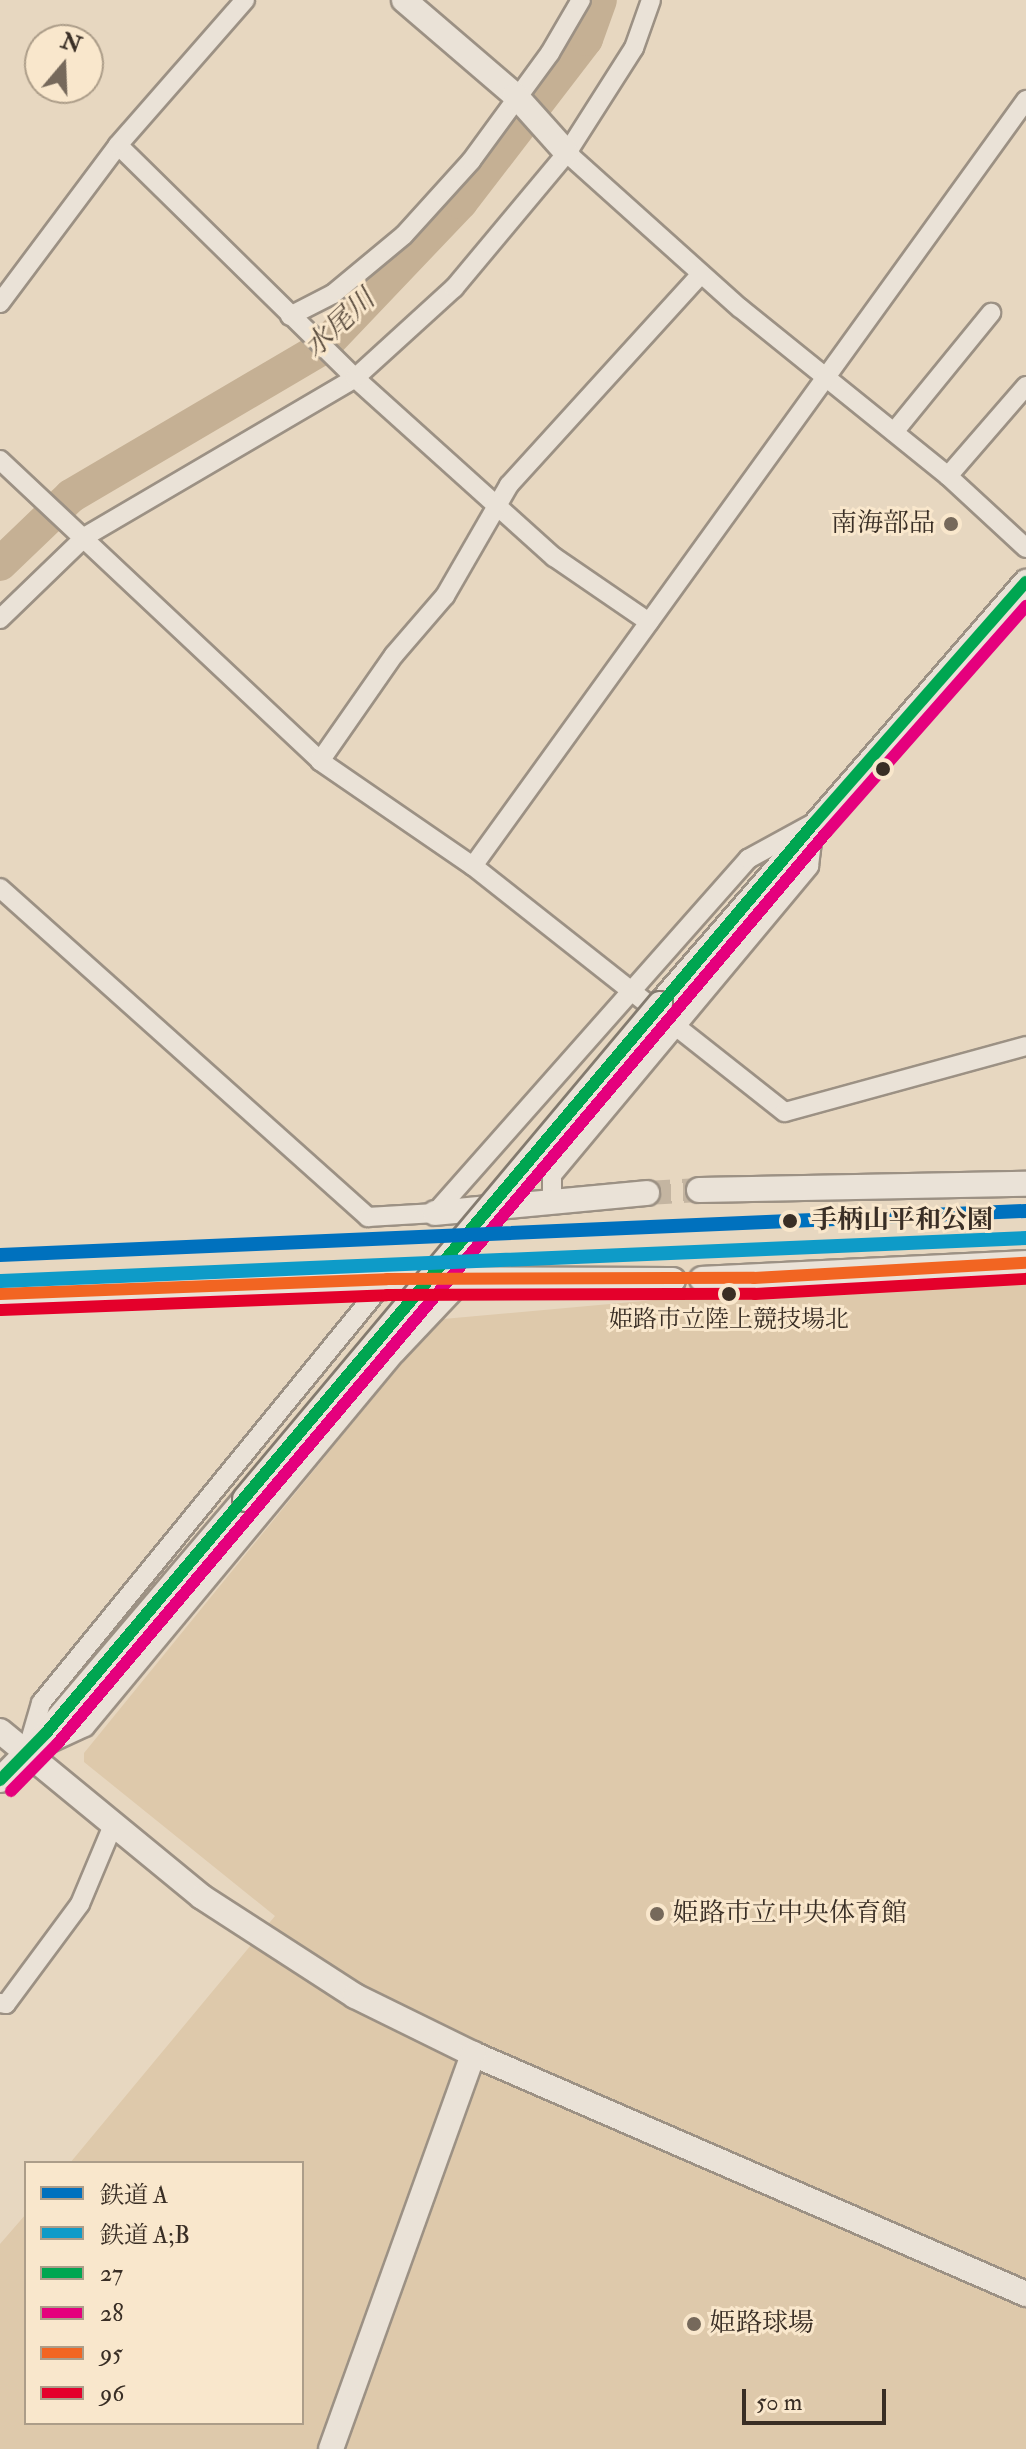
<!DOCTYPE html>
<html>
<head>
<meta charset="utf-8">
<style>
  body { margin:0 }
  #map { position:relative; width:1026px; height:2449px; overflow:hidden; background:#e7d7c0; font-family:"IM FELL Double Pica","Noto Serif JP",serif }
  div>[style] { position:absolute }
  .green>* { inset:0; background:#dec9ab }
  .river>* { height:34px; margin:-17px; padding:0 17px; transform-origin:17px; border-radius:17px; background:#c5b094 }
  .secondary-tunnel>* { height:24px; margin-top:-12px; transform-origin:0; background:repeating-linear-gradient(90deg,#c4b5a1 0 24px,transparent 0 36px) }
  .roads { filter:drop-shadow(2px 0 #9c9184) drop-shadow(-2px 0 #9c9184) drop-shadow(0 2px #9c9184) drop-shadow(0 -2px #9c9184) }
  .street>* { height:18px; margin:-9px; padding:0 9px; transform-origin:9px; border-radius:9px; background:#eae2d7 }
  .secondary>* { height:24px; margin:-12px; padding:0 12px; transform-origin:12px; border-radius:12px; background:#eae2d7 }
  .bridges { filter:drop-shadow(2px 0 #847b6f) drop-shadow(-2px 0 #847b6f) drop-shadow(0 2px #847b6f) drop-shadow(0 -2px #847b6f) }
  .secondary-bridge>* { height:24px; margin:-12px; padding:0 12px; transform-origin:12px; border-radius:12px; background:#eae2d7 }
  .bus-1>* { height:12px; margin:-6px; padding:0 6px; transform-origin:6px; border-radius:6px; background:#00a651 }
  .bus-2>* { height:12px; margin:-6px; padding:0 6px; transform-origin:6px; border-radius:6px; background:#e5007d }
  .bus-3>* { height:12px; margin:-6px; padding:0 6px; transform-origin:6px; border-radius:6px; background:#f26522 }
  .bus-4>* { height:12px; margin:-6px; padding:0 6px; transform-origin:6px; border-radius:6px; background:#e4002b }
  .rail-1>* { height:14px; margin:-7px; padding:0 7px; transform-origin:7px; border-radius:7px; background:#0071be }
  .rail-2>* { height:14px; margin:-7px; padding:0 7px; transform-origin:7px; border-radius:7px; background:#0e9bc8 }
  .dots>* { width:22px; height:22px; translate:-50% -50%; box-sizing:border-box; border:4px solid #f9e7cc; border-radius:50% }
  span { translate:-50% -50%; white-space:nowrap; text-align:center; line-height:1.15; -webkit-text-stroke:6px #f9e7cc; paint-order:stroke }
  .bus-label { font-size:24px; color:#392e25 }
  .poi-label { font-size:26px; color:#392e25 }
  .right { translate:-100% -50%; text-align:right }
  .left { translate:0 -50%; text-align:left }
  .stop-label { font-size:26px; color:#392e25; font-weight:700 }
  .water-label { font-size:28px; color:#584a3c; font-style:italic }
  .legend { position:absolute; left:24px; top:2161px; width:280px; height:264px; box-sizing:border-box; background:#f9e7cc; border:2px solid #ac9d89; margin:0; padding:10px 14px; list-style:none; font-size:24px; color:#392e25 }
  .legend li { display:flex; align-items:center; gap:16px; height:40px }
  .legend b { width:40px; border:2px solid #ac9d89 }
  .north { position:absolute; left:24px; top:24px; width:80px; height:80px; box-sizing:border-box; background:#f9e7cc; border:2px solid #ac9d89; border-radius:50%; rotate:19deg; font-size:22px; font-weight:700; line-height:32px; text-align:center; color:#392e25 }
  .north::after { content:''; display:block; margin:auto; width:28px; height:36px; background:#76695b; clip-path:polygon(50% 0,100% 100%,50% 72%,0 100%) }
  .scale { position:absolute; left:742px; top:2389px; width:144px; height:36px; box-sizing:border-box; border:4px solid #392e25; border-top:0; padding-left:10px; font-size:24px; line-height:28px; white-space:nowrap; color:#392e25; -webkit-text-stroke:6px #f9e7cc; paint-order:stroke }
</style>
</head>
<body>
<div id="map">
  <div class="green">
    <div style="clip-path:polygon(1026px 1277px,1026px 2449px,0 2449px,0 2244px,26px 2214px,26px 2423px,302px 2423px,302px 2163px,70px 2163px,275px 1916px,84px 1762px,84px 1753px,429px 1329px,443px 1319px,764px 1290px)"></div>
  </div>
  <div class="river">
    <div style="left:0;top:564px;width:98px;rotate:-43.8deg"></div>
    <div style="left:71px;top:496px;width:290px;rotate:-30.5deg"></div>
    <div style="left:321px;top:349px;width:203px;rotate:-46.4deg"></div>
    <div style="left:461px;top:202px;width:205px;rotate:-52.5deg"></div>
    <div style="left:586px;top:39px;width:41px;rotate:-70.3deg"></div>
  </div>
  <div class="secondary-tunnel">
    <div style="left:647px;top:1193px;width:52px;rotate:-3.3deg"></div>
  </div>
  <div class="roads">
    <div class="street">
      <div style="left:118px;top:145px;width:332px;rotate:44.5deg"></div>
      <div style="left:355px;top:378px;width:268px;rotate:42deg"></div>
      <div style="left:554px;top:557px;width:115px;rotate:34.4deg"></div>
      <div style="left:567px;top:153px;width:232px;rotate:41.9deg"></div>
      <div style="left:740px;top:308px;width:267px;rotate:38.9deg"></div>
      <div style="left:948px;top:476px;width:106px;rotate:42.7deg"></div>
      <div style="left:0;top:303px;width:197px;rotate:-53.2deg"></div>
      <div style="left:118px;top:145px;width:193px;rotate:-48.8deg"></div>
      <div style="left:290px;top:316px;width:48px;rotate:-27.1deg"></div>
      <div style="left:333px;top:294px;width:92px;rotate:-39.7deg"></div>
      <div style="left:404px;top:235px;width:100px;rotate:-47.8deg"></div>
      <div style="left:471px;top:161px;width:134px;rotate:-53.8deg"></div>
      <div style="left:550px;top:53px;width:61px;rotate:-59.7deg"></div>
      <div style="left:894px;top:432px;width:154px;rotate:-50.8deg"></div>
      <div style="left:0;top:460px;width:439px;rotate:43.2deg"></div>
      <div style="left:320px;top:761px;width:186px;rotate:34.5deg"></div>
      <div style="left:473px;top:866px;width:397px;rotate:38.3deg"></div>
      <div style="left:785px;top:1112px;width:250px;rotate:-15.3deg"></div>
      <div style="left:948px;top:476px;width:119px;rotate:-49.1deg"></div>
      <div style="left:0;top:619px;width:120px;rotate:-44deg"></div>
      <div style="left:86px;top:536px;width:312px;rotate:-30.4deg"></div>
      <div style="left:355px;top:378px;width:134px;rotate:-42.3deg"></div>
      <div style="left:454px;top:288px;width:176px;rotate:-50.1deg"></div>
      <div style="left:567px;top:153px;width:125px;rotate:-57.5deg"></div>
      <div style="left:634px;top:48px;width:51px;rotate:-70.5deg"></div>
      <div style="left:320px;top:761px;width:129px;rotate:-55.1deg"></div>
      <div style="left:394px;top:655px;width:78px;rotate:-49.2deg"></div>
      <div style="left:445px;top:596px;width:128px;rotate:-60deg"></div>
      <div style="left:509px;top:485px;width:285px;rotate:-47.7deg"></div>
      <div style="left:473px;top:866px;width:945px;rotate:-54.17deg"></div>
      <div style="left:0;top:888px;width:494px;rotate:41.8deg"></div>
      <div style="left:368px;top:1217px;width:67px;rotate:-3.4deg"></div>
      <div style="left:435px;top:1213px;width:473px;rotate:-48.5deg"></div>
      <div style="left:748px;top:859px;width:73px;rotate:-28.7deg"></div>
      <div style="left:552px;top:1201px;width:26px;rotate:-90deg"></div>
      <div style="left:552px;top:1175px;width:402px;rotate:-50.2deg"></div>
      <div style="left:809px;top:866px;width:40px;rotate:-82.9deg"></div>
      <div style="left:27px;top:1751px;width:50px;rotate:-73.7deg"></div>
      <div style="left:41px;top:1703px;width:547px;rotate:-50.78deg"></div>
      <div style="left:33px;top:1751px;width:57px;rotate:-24.8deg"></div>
      <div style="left:85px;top:1727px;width:486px;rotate:-50.3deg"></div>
      <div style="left:396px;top:1353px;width:102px;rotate:-46.6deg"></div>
      <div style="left:0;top:2003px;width:6px;rotate:9deg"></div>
      <div style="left:6px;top:2004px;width:124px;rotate:-53.5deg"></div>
      <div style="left:80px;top:1904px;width:86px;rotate:-67.3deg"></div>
    </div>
    <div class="secondary">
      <div style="left:404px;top:0;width:146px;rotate:40.6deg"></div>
      <div style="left:515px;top:95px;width:78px;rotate:48.1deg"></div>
      <div style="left:660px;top:1004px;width:559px;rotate:-49.06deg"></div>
      <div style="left:699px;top:1190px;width:327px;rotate:-1.1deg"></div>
      <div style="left:435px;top:1213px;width:213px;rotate:-5.4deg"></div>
      <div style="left:702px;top:1279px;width:324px;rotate:-2.8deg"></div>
      <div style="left:0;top:1294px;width:387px;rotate:-2.2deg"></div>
      <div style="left:387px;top:1279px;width:286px;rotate:0.2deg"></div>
      <div style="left:0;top:1731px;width:261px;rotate:39.4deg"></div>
      <div style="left:202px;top:1897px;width:182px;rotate:32.9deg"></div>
      <div style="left:355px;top:1996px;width:131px;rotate:26.2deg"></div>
      <div style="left:473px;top:2054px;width:603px;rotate:23.46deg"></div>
      <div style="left:0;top:1780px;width:66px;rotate:-45.6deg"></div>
      <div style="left:46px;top:1733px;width:307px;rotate:-49.6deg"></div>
      <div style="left:331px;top:2449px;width:420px;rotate:-70.2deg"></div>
    </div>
  </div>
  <div class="bridges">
    <div class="secondary-bridge">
      <div style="left:245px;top:1499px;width:646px;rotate:-50.02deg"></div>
    </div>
  </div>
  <div class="bus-1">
    <div style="left:0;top:1780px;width:66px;rotate:-45.6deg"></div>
    <div style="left:46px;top:1733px;width:1191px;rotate:-49.84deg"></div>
    <div style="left:814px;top:823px;width:321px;rotate:-48.7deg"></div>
  </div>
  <div class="bus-2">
    <div style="left:11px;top:1791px;width:67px;rotate:-45.6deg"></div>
    <div style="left:58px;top:1743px;width:1191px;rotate:-49.84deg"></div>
    <div style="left:826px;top:833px;width:303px;rotate:-48.6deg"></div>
  </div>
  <div class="bus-3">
    <div style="left:0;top:1294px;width:387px;rotate:-2.2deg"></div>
    <div style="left:387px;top:1279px;width:367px;rotate:-0.2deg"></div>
    <div style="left:754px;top:1278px;width:272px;rotate:-3.2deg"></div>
  </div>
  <div class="bus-4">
    <div style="left:1px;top:1310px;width:386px;rotate:-2.2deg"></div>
    <div style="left:387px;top:1295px;width:368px;rotate:-0.2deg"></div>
    <div style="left:755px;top:1294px;width:271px;rotate:-3.2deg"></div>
  </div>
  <div class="rail-1">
    <div style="left:0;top:1255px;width:1027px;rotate:-2.46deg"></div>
  </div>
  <div class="rail-2">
    <div style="left:1px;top:1281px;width:1026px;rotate:-2.4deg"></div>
  </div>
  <div class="dots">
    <div style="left:951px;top:524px;background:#76695b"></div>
    <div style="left:883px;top:769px;background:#392e25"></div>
    <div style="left:790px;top:1221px;background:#392e25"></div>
    <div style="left:729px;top:1294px;background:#392e25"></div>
    <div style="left:657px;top:1914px;background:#76695b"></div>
    <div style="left:694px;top:2324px;background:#76695b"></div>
  </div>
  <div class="bus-label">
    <span style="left:729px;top:1320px">姫路市立陸上競技場北</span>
  </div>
  <div class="poi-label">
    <span class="right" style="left:935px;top:524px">南海部品</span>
    <span class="left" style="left:673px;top:1914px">姫路市立中央体育館</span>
    <span class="left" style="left:710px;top:2324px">姫路球場</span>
  </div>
  <div class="stop-label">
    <span class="left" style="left:811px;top:1221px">手柄山平和公園</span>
  </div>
  <div class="water-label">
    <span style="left:340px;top:324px;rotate:-43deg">水尾川</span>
  </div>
  <ul class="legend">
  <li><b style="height:10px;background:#0071be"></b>鉄道 A</li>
  <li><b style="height:10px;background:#0e9bc8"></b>鉄道 A;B</li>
  <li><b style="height:10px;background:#00a651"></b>27</li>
  <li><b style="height:10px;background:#e5007d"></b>28</li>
  <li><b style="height:10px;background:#f26522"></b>95</li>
  <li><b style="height:10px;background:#e4002b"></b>96</li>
  </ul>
  <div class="north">N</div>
  <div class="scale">50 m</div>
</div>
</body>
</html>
